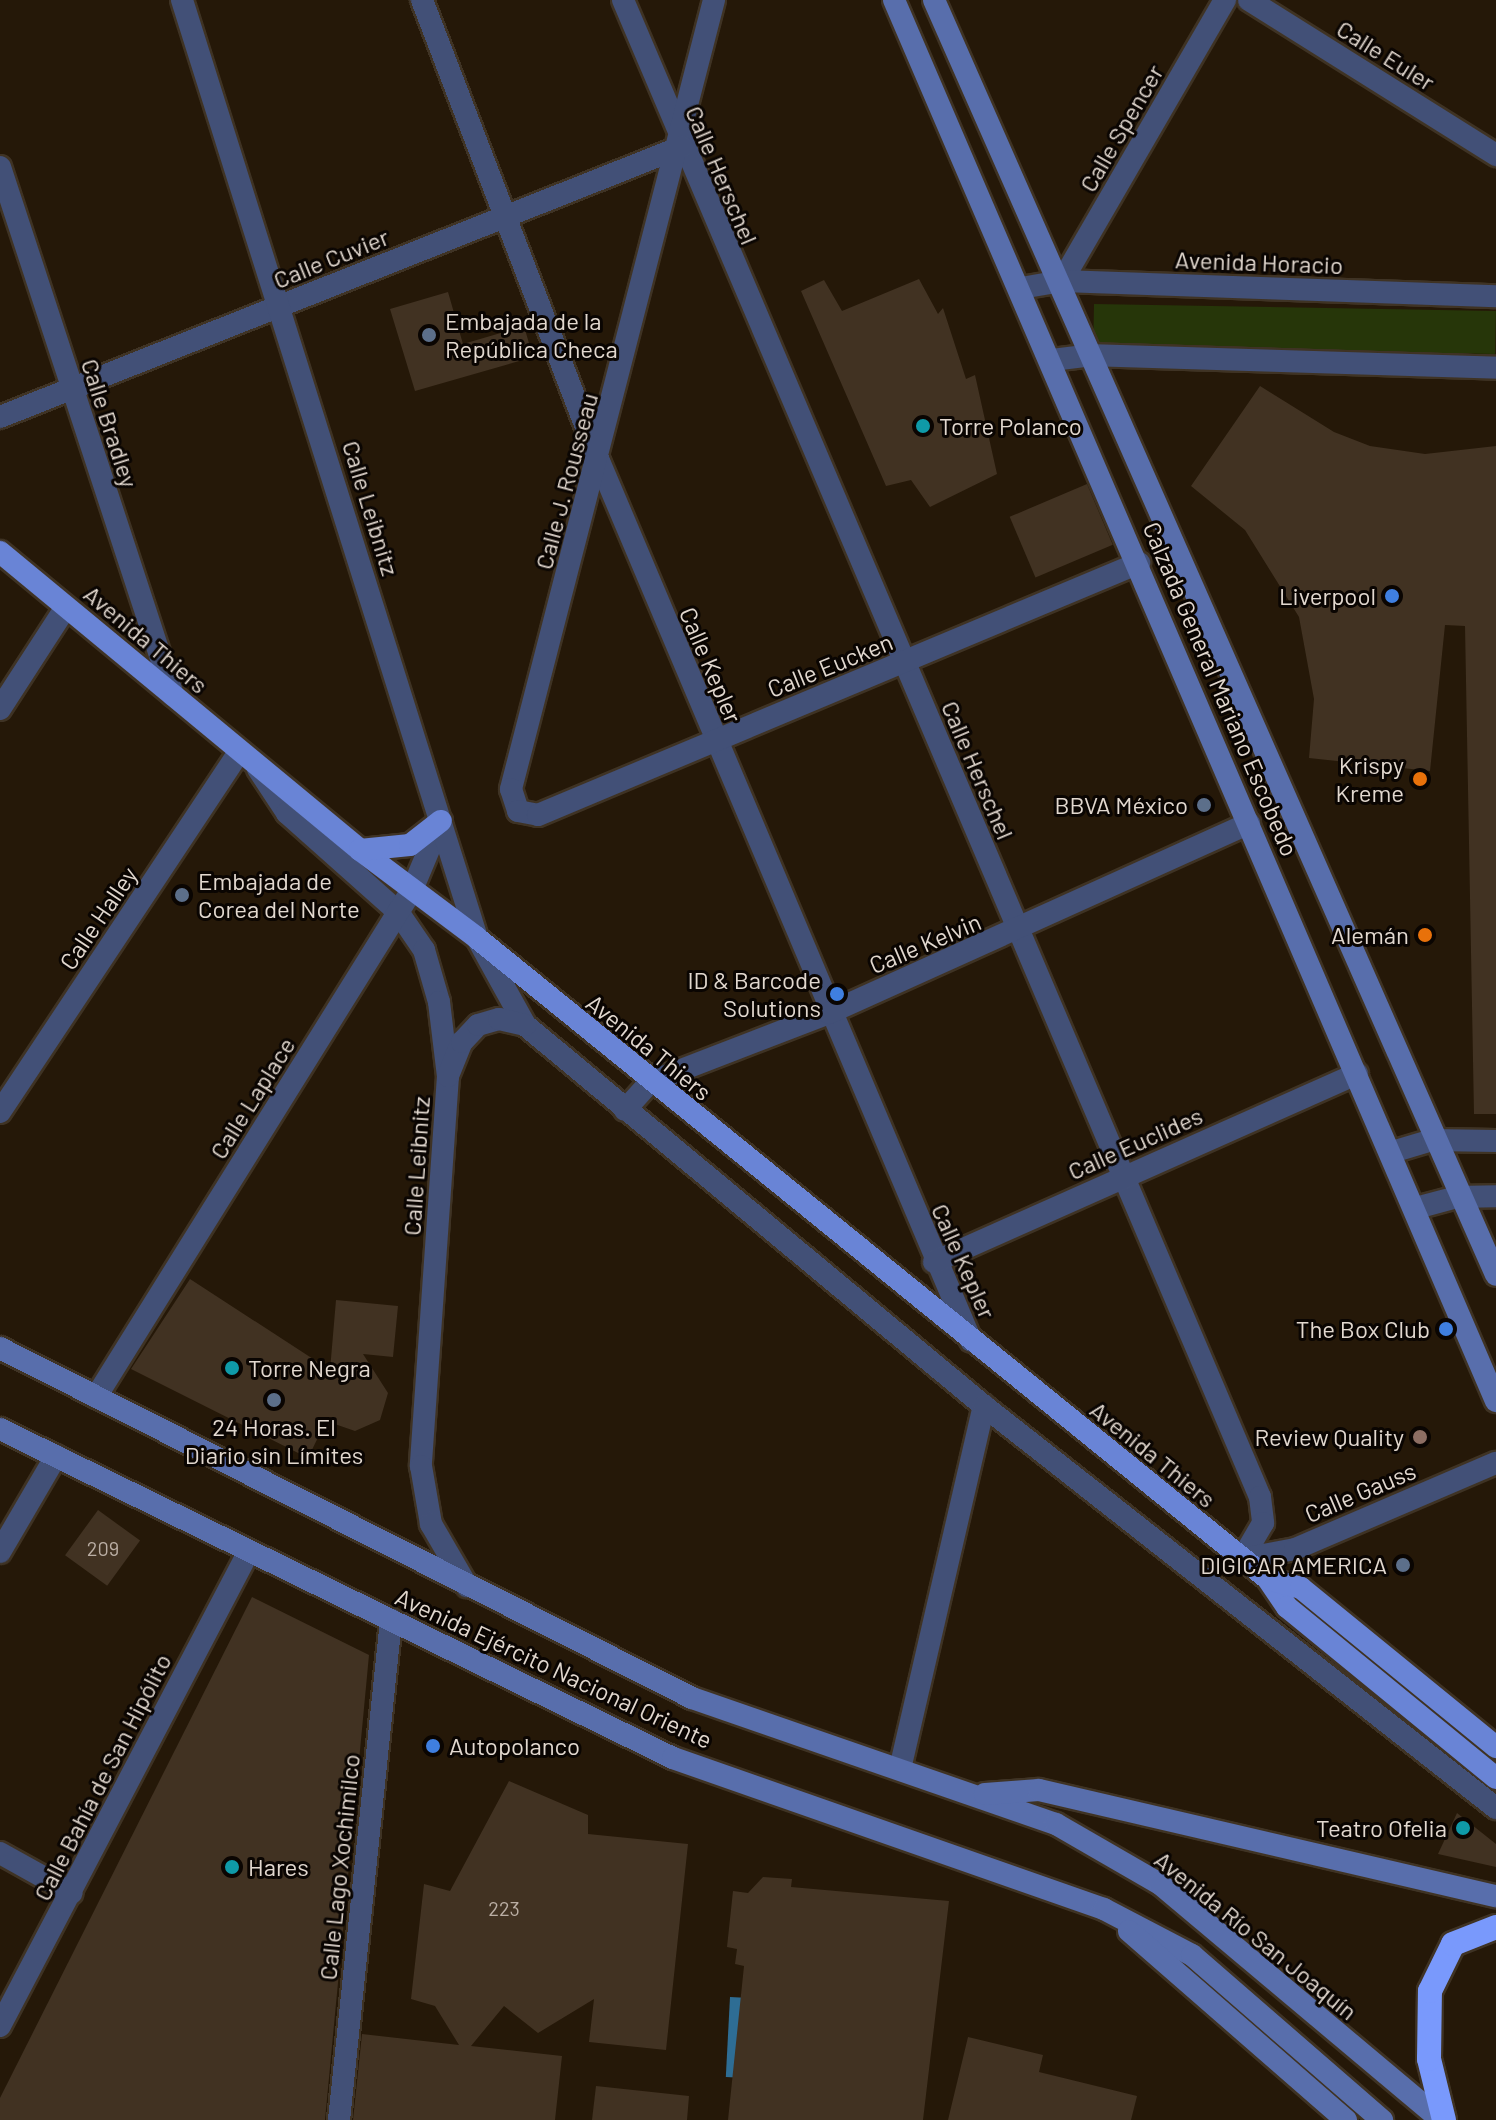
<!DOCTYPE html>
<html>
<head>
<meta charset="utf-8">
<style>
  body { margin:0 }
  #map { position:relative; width:1496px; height:2120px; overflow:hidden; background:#251808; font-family:Barlow,sans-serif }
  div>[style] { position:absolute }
  .green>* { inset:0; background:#263609; transform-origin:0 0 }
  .water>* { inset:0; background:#2e6d94; transform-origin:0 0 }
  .building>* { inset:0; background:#413222; transform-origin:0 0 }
  .roads { filter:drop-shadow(2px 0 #3f3324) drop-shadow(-2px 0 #3f3324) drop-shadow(0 2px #3f3324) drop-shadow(0 -2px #3f3324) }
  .minor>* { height:22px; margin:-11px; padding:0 11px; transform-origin:11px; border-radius:11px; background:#425077 }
  .tertiary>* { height:22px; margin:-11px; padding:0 11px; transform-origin:11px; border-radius:11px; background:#425077 }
  .secondary>* { height:22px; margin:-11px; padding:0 11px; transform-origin:11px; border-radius:11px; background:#586eac }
  .primary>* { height:22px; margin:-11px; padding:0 11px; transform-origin:11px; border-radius:11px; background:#6984d6 }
  .motorway>* { height:24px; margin:-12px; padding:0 12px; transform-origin:12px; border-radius:12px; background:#7999fc }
  .dots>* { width:22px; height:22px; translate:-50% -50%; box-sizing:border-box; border:4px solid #0a0502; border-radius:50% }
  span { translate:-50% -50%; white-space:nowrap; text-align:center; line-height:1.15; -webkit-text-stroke:6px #0a0502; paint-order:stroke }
  .number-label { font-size:20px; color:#baaea4 }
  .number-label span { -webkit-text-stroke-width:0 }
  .street-label { font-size:24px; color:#e2d8cf }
  .poi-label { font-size:24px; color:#e2d8cf }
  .left { translate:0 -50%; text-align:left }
  .right { translate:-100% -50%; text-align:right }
</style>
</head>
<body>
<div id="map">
  <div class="green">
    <div style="left:1094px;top:304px;width:402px;height:43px;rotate:1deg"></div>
  </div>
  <div class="water">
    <div style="left:730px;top:1997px;width:40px;height:80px;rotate:3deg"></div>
  </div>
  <div class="building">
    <div style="clip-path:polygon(919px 279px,938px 314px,943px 308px,966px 379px,975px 375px,997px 474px,930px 507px,911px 480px,886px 486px,801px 291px,824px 280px,842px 311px)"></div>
    <div style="clip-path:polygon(448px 292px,463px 344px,524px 326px,533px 357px,415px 391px,390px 309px)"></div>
    <div style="clip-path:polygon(1260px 386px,1334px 432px,1370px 446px,1425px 454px,1496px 446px,1496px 1114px,1474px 1114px,1465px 626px,1445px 625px,1430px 771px,1309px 758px,1314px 699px,1299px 617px,1245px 530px,1191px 486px)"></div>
    <div style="left:1087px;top:484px;width:66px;height:84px;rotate:67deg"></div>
    <div style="clip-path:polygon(190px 1279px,330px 1370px,336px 1300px,398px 1306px,393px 1357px,363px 1354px,388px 1393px,380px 1420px,355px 1431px,326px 1421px,308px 1458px,131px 1369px)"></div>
    <div style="left:98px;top:1510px;width:52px;height:56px;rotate:36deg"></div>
    <div style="clip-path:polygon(252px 1597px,369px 1655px,325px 2120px,0 2120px,0 2098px)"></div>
    <div style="clip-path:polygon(509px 1781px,588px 1815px,588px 1834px,688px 1844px,666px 2050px,589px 2042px,594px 1999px,538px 2033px,504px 2006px,471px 2046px,562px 2056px,555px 2120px,353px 2120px,362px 2034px,459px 2045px,435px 2006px,411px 1999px,424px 1884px,450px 1891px)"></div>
    <div style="clip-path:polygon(1457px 1813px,1496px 1844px,1496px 1867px,1438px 1854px)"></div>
    <div style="clip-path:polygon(763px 1877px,792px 1879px,791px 1887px,949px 1901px,923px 2120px,728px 2120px,744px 1966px,735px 1964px,737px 1949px,727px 1947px,733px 1891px,748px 1893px)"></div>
    <div style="clip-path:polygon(968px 2037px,1043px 2055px,1039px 2072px,1137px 2096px,1131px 2120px,948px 2120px)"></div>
    <div style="clip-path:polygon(596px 2086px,689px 2096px,687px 2120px,592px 2120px)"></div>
  </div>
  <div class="roads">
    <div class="minor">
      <div style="left:422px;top:0;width:494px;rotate:69deg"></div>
      <div style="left:599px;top:461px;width:955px;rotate:67.08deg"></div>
      <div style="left:623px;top:0;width:1627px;rotate:66.95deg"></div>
      <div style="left:1260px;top:1497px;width:26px;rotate:83deg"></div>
      <div style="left:1263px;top:1523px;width:42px;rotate:120.3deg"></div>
      <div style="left:714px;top:0;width:815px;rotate:104.43deg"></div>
      <div style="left:511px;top:789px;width:23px;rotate:72deg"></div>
      <div style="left:518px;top:811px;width:20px;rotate:11deg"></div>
      <div style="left:538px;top:815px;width:652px;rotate:-22.75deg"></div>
      <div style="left:1249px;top:0;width:292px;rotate:32.1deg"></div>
      <div style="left:0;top:167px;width:556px;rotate:71.86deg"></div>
      <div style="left:1062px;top:281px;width:325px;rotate:-59.9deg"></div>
      <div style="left:0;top:417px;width:733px;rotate:-21.63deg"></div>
      <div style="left:0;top:709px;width:121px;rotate:-57.1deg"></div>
      <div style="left:258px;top:769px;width:53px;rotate:56.6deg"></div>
      <div style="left:287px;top:813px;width:149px;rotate:41.7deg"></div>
      <div style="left:398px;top:912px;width:46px;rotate:55.6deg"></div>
      <div style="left:424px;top:950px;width:54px;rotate:73.9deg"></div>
      <div style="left:439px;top:1002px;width:75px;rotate:83.1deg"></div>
      <div style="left:448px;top:1076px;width:391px;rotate:94deg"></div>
      <div style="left:421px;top:1466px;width:59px;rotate:80.2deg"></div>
      <div style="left:431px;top:1524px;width:72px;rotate:59.9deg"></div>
      <div style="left:625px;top:1110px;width:38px;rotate:-48deg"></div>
      <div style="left:650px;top:1082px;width:192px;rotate:-21.1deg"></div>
      <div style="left:829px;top:1013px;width:461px;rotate:-24.3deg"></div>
      <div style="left:0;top:1112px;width:432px;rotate:-56.4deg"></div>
      <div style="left:934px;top:1262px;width:463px;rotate:-24deg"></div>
      <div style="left:96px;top:1397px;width:597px;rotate:-58.07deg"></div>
      <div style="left:412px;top:890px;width:75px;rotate:-67.2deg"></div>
      <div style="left:0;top:1552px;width:111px;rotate:-59.7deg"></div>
      <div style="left:1242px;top:1559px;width:54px;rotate:-10.7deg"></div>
      <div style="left:1295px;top:1549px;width:219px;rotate:-23.2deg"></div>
      <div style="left:900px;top:1769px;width:373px;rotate:-77deg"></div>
      <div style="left:0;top:1853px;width:82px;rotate:29.1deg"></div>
      <div style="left:0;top:2026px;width:536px;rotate:-62.34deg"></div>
      <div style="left:339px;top:2120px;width:503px;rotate:-84.06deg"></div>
    </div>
    <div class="tertiary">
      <div style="left:182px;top:0;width:983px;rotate:72.54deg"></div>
      <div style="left:477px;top:938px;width:99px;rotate:61.1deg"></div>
      <div style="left:525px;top:1025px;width:597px;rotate:39.69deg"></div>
      <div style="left:984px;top:1406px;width:651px;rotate:38.14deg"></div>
      <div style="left:1021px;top:288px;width:42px;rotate:-9.7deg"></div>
      <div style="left:1062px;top:281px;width:434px;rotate:2deg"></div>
      <div style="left:1052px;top:360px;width:39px;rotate:-7deg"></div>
      <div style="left:1091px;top:355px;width:405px;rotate:1.8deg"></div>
      <div style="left:448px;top:1076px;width:37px;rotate:-68deg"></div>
      <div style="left:462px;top:1042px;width:23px;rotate:-47deg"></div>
      <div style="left:478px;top:1025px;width:22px;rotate:-16deg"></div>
      <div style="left:499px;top:1019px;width:27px;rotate:13deg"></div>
      <div style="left:1392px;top:1152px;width:42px;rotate:-16.7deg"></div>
      <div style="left:1432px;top:1140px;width:64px;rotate:0.9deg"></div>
      <div style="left:1416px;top:1208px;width:42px;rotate:-15deg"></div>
      <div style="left:1457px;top:1197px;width:39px;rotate:-1deg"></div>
    </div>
    <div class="secondary">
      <div style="left:894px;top:0;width:1525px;rotate:66.75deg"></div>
      <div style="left:934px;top:0;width:1393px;rotate:66.21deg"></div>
      <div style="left:0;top:1348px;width:775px;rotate:26.83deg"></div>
      <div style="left:692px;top:1698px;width:385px;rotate:19.1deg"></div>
      <div style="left:1056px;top:1824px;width:120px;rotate:30deg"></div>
      <div style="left:1160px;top:1884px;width:367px;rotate:40deg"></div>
      <div style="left:0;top:1429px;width:749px;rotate:26.05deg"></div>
      <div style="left:673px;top:1758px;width:457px;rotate:19.3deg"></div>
      <div style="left:1104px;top:1909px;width:99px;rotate:27.6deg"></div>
      <div style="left:1192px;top:1955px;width:252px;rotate:41deg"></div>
      <div style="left:985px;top:1794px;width:54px;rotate:-4.2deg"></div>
      <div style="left:1039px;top:1790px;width:469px;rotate:13.1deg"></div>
      <div style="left:1129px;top:1931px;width:288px;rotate:41.1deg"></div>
    </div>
    <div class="primary">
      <div style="left:0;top:552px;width:467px;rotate:39.6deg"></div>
      <div style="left:360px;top:850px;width:146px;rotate:36.9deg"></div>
      <div style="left:477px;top:938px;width:1018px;rotate:39.02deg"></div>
      <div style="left:1268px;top:1579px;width:34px;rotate:56deg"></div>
      <div style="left:1287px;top:1607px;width:270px;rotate:39.3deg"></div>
      <div style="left:360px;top:850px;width:50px;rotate:-5.7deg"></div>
      <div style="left:410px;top:845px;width:39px;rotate:-38deg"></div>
      <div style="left:1268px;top:1579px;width:34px;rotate:15deg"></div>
      <div style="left:1301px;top:1588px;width:252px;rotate:39.2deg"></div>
    </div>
    <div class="motorway">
      <div style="left:1444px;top:2120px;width:63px;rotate:-103.8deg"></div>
      <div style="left:1429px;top:2059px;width:68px;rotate:-89.2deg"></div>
      <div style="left:1430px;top:1991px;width:52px;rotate:-63.9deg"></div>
      <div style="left:1453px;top:1944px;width:46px;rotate:-21.6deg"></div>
    </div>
  </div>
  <div class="dots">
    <div style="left:429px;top:335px;background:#5c6f8a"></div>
    <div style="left:923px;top:426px;background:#0f9aa8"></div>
    <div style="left:1392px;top:596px;background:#3f7fe0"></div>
    <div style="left:1420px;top:779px;background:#e8710a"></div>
    <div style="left:1204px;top:805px;background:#5c6f8a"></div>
    <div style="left:182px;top:895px;background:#5c6f8a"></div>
    <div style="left:1425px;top:935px;background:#e8710a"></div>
    <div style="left:837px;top:994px;background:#3f7fe0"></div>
    <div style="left:1446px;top:1329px;background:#3f7fe0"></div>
    <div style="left:232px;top:1368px;background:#0f9aa8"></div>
    <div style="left:274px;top:1400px;background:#5c6f8a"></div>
    <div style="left:1420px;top:1437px;background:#8d6e63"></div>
    <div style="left:1403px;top:1565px;background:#5c6f8a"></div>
    <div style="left:433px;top:1746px;background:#3f7fe0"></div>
    <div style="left:1463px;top:1828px;background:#0f9aa8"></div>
    <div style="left:232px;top:1867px;background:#0f9aa8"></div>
  </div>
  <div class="number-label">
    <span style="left:103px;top:1548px">209</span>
    <span style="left:504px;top:1908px">223</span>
  </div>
  <div class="street-label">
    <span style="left:1386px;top:55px;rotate:32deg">Calle Euler</span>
    <span style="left:1121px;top:128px;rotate:-60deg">Calle Spencer</span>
    <span style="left:722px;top:175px;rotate:67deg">Calle Herschel</span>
    <span style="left:331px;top:258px;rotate:-22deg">Calle Cuvier</span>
    <span style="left:1259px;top:262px;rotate:2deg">Avenida Horacio</span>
    <span style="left:110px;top:423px;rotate:72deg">Calle Bradley</span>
    <span style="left:566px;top:481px;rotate:-75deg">Calle J. Rousseau</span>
    <span style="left:371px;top:508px;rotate:73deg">Calle Leibnitz</span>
    <span style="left:146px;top:639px;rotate:40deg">Avenida Thiers</span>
    <span style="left:711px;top:665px;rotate:67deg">Calle Kepler</span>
    <span style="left:830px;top:665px;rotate:-22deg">Calle Eucken</span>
    <span style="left:1221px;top:689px;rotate:67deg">Calzada General Mariano Escobedo</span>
    <span style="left:978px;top:770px;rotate:67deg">Calle Herschel</span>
    <span style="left:98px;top:918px;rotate:-56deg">Calle Halley</span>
    <span style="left:925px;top:943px;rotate:-23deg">Calle Kelvin</span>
    <span style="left:649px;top:1047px;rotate:39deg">Avenida Thiers</span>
    <span style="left:252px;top:1098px;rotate:-58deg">Calle Laplace</span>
    <span style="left:1135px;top:1143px;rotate:-24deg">Calle Euclides</span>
    <span style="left:416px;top:1166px;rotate:-86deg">Calle Leibnitz</span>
    <span style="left:964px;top:1261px;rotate:66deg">Calle Kepler</span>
    <span style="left:1153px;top:1454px;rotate:39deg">Avenida Thiers</span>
    <span style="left:1360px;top:1492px;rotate:-23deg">Calle Gauss</span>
    <span style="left:554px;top:1668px;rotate:25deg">Avenida Ejército Nacional Oriente</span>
    <span style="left:102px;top:1777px;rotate:-63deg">Calle Bahía de San Hipólito</span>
    <span style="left:339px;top:1867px;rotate:-84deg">Calle Lago Xochimilco</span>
    <span style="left:1256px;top:1935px;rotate:39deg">Avenida Río San Joaquín</span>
  </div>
  <div class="poi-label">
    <span class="left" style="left:445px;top:335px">Embajada de la<br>República Checa</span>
    <span class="left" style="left:939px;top:426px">Torre Polanco</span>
    <span class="right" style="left:1376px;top:596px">Liverpool</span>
    <span class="right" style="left:1404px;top:779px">Krispy<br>Kreme</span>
    <span class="right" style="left:1188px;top:805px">BBVA México</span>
    <span class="left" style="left:198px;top:895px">Embajada de<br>Corea del Norte</span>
    <span class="right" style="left:1409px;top:935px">Alemán</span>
    <span class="right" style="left:821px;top:994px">ID &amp; Barcode<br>Solutions</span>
    <span class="right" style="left:1430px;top:1329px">The Box Club</span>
    <span class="left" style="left:248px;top:1368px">Torre Negra</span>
    <span style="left:274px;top:1441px">24 Horas. El<br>Diario sin Límites</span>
    <span class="right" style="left:1404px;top:1437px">Review Quality</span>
    <span class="right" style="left:1387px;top:1565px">DIGICAR AMERICA</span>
    <span class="left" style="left:449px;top:1746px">Autopolanco</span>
    <span class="right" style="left:1447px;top:1828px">Teatro Ofelia</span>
    <span class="left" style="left:248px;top:1867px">Hares</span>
  </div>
</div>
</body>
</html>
